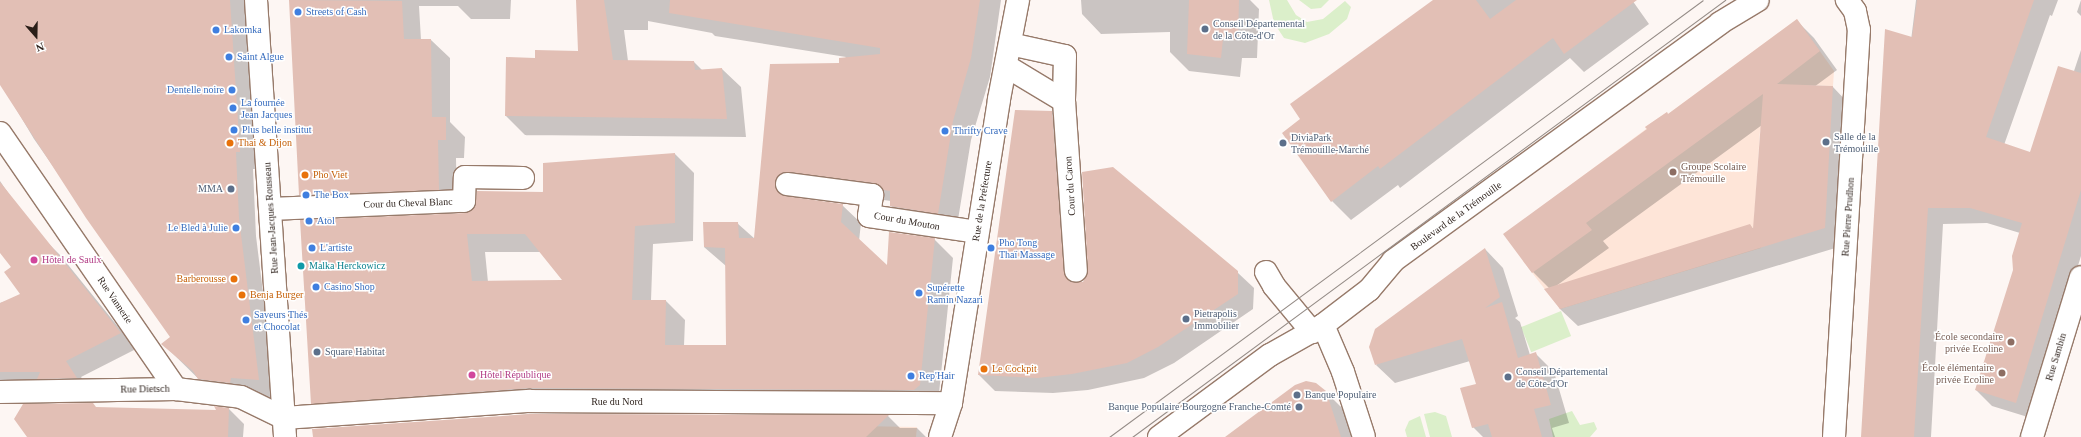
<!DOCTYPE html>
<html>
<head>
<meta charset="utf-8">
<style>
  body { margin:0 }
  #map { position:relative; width:2081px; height:437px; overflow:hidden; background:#fdf6f3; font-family:Georgia,serif }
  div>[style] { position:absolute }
  .built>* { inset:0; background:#fee5d8 }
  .green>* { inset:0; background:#dbefca; transform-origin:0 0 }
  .shadow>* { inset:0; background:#0003 }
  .building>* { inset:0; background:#e2bfb5 }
  .roads { filter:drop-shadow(1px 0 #977a6a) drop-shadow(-1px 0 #977a6a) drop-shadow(0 1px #977a6a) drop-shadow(0 -1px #977a6a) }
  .minor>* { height:22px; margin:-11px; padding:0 11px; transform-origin:11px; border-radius:11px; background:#fff }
  .tram>* { height:1px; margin:-0.5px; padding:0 0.5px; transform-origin:0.5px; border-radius:0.5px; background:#958c87 }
  .dots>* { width:11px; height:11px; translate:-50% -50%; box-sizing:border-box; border:2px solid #fff; border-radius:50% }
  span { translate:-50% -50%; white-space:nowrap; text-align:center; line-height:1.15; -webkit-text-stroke:3px #fff; paint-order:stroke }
  .shop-label { font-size:10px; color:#366cbe }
  .left { translate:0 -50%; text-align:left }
  .right { translate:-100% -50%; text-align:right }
  .service-label { font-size:10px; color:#4e5e75 }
  .food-label { font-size:10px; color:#c56008 }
  .education-label { font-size:10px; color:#785e54 }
  .street-label { font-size:10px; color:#2a1e18 }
  .hotel-label { font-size:10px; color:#b23c85 }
  .culture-label { font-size:10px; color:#0d838f }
  .north { position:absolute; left:16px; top:16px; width:40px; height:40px; -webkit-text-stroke:3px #fff; paint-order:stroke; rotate:160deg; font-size:11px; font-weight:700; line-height:16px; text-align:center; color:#2a1e18 }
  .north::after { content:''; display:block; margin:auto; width:14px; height:18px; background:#2a1e18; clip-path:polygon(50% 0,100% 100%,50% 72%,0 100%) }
</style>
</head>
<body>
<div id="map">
  <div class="built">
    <div style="clip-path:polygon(1797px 19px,1834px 71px,1833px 86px,1805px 85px,1760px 131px,1754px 222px,1761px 248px,1560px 309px,1523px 261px,1534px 212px,1646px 129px,1645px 127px,1667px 112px,1668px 114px)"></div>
    <div style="clip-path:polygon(725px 424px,917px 427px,916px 437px,673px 437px)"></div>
  </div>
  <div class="green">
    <div style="clip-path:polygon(1269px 0,1287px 0,1296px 15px,1307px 22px,1323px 19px,1345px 1px,1351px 7px,1347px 19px,1329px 34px,1305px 43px,1284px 38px,1274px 23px)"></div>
    <div style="clip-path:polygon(1299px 0,1329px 0,1321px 8px,1311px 9px)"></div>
    <div style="left:1561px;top:311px;width:27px;height:43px;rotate:68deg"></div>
    <div style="clip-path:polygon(1572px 411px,1580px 425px,1594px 422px,1597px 429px,1590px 437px,1553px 437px,1549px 419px)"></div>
    <div style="clip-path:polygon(1435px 412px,1446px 416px,1452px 437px,1430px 437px,1424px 414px)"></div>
    <div style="clip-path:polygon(1420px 416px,1426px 437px,1407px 437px,1405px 430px,1409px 421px)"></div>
  </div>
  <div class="shadow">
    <div style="clip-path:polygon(0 0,246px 0,257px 169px,253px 169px,256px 236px,276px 397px,216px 396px,163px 344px,172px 337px,34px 139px,0 82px)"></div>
    <div style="clip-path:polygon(290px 0,511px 0,510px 19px,471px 19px,458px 6px,419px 6px,421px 40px,431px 40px,450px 58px,450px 122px,465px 137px,464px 158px,456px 158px,457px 208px,319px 214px,300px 195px)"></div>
    <div style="clip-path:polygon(evenodd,577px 0,1001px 0,990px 77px,971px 140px,956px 232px,909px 225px,891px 206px,891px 201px,808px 190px,801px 191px,795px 199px,842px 205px,861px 223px,859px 241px,888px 267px,934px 239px,953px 258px,938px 403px,549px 407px,333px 422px,314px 403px,465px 214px,675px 154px,694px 173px,693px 241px,653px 244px,651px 301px,666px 301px,685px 320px,684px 346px,727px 346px,726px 266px,704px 247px,737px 223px,755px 239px,771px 65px,840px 64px,846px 57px,715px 36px,712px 33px,648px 21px,648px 30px,624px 30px,628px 61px,694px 62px,702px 70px,722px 69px,741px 87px,746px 137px,525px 135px,506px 116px,536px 59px,579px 52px,577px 0,485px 252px,541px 252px,564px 281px,488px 282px,485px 252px)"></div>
    <div style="clip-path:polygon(1081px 0,1250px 0,1259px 9px,1257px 58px,1242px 58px,1240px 77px,1189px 71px,1170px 52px,1170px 32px,1101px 34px,1082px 14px)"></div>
    <div style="clip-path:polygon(1435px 0,1632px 0,1649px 24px,1584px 72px,1570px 58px,1400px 188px,1398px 185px,1351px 220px,1332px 201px,1302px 119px)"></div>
    <div style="clip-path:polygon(1916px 0,2058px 0,2052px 16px,2050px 15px,2004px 145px,2030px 153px,2074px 71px,2081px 50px,2081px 256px,2031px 418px,1992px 406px,1976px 390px,2014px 270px,2020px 233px,1987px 223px,1943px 224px,1931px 437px,1862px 437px)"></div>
    <div style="clip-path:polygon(2081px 0,2081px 16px,2077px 12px)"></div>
    <div style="clip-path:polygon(evenodd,1797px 21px,1814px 38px,1837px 70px,1814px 87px,1833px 87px,1850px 105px,1842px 246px,1578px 326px,1560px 309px,1549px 288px,1533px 272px,1505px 235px,1797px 21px,1762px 125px,1754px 230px,1750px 225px,1556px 286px,1609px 248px,1603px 241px,1762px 125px)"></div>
    <div style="clip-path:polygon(1052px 112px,1068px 128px,1079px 283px,1237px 272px,1254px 288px,1253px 309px,1174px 363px,1144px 378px,1088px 390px,1053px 393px,995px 391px,979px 375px)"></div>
    <div style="clip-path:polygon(0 181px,36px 234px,0 252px)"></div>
    <div style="clip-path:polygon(45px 240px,61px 256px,136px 349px,81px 377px,92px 394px,0 385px,0 303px,22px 296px)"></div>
    <div style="clip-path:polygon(1485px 249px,1503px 268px,1518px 316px,1515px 318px,1520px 322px,1530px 355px,1535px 353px,1554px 372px,1569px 423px,1552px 428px,1555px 437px,1483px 437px,1473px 427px,1477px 384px,1470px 361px,1395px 383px,1376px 365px)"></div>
    <div style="clip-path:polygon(1325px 391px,1347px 413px,1354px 437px,1227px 437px)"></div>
    <div style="clip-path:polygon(97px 408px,218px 411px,229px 409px,244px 424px,243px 437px,29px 437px)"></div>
    <div style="clip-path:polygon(530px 414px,888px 416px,900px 428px,917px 428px,926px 437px,316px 437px)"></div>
  </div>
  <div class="building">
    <div style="clip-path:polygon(0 0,230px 0,240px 152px,236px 152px,239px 218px,259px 380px,231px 378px,230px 383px,198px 379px,193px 371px,161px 344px,170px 337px,86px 218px,0 85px)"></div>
    <div style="clip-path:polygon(289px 0,402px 1px,404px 39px,431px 39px,432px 117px,446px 117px,446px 140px,438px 140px,439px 190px,299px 195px)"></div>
    <div style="clip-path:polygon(576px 0,604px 0,613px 60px,694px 61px,695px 70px,722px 68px,727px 119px,505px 116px,506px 57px,535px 58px,535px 50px,578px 51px)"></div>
    <div style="clip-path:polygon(evenodd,670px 0,980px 0,971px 58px,953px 121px,938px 214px,890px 206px,890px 191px,884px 190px,874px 183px,789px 172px,782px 173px,775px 182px,776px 189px,785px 196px,843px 204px,841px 222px,887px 265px,889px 232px,935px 238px,920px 385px,914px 390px,530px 388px,311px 404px,300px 220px,465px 213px,475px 207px,477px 191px,543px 192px,543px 163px,675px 153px,675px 223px,635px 226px,632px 300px,666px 300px,665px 345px,726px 345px,725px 248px,704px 247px,703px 222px,738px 222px,739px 238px,754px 238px,770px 64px,839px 63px,839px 58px,880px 54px,880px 48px,669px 13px,670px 0,467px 234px,525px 234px,562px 280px,472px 281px,467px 234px)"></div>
    <div style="clip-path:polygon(1189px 0,1239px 0,1238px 40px,1223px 39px,1221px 58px,1187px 54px)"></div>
    <div style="clip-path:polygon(1433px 0,1476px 0,1490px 19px,1516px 0,1637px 0,1564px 54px,1553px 38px,1380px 169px,1378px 166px,1331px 202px,1282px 133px,1300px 119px,1290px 104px)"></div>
    <div style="clip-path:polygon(1917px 0,2034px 0,1986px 137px,2030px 152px,2058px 66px,2081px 73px,2081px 190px,2016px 403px,1975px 390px,2013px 270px,2012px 256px,2022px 223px,1970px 208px,1928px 208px,1914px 437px,1861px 437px,1885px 29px,1912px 37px)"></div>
    <div style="clip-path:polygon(1797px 19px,1820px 51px,1777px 84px,1833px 86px,1825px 228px,1560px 309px,1544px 289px,1750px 224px,1753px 229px,1763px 94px,1586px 223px,1592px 230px,1532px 273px,1503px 234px,1647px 129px,1645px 127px,1667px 112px,1668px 114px)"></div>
    <div style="clip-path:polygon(1015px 110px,1052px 111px,1064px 272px,1070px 282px,1083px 282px,1088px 271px,1082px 172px,1113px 167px,1238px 271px,1238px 294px,1158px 347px,1127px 363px,1072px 374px,1037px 378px,978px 375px)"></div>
    <div style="clip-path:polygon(0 182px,121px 333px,66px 361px,77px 378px,37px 379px,40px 372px,0 372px,0 303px,20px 294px,4px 272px,11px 267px,0 253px)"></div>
    <div style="clip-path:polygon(1485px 248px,1500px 297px,1485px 308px,1502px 302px,1518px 358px,1536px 352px,1551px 405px,1534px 409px,1542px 437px,1492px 437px,1488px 424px,1472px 428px,1460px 388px,1476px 384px,1462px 339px,1375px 365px,1369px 347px,1375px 329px)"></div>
    <div style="clip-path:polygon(1306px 381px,1316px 383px,1326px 391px,1341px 437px,1225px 437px,1295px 385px)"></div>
    <div style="clip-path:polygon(93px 403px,96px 407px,216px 410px,214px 406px,229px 408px,228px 437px,27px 437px,14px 419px,23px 404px)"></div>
    <div style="clip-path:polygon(530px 414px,889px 415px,866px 437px,313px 437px,312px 429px)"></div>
  </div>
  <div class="roads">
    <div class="minor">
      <div style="left:256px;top:0;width:438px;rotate:86.2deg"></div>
      <div style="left:1010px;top:44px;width:56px;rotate:12.3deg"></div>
      <div style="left:1065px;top:56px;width:45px;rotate:91.3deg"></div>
      <div style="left:1064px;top:101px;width:170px;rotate:86deg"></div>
      <div style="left:1006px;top:66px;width:68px;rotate:31.1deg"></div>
      <div style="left:0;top:133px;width:311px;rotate:55.5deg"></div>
      <div style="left:787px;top:184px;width:86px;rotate:7.4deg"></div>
      <div style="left:872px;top:195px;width:21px;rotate:98deg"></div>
      <div style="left:869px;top:216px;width:109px;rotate:8.4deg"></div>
      <div style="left:270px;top:209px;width:194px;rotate:-2.4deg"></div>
      <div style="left:464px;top:201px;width:24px;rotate:-88deg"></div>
      <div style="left:465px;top:177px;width:58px;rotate:1deg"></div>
      <div style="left:1266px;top:272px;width:16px;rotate:60deg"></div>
      <div style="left:1274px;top:286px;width:60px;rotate:50.4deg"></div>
      <div style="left:1323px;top:325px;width:51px;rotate:66.9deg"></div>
      <div style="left:1343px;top:372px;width:68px;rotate:72.1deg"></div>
      <div style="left:0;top:392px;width:176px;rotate:-1deg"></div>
      <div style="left:176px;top:389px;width:65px;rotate:7deg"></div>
      <div style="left:241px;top:397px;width:48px;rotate:26deg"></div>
      <div style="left:284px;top:418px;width:247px;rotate:-4deg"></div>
      <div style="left:530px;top:401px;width:421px;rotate:0.3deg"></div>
      <div style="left:940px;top:437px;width:36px;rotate:-72deg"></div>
      <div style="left:951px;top:403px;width:308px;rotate:-81deg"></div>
      <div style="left:999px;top:99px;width:101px;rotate:-79.1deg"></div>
      <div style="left:1159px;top:437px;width:138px;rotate:-36.5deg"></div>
      <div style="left:1270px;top:355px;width:61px;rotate:-29.5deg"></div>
      <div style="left:1323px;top:325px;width:58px;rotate:-37.3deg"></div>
      <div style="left:1369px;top:290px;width:38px;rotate:-50deg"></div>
      <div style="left:1393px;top:261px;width:404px;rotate:-36deg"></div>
      <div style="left:1720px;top:23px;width:44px;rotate:-31.2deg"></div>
      <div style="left:1834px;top:437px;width:408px;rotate:-86.5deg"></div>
      <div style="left:1859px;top:30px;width:19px;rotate:-102deg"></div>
      <div style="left:1855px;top:11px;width:14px;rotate:-126deg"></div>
      <div style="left:2032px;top:437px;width:167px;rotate:-73deg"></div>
    </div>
  </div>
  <div class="tram">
    <div style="left:1109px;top:437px;width:737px;rotate:-36.34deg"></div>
    <div style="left:1132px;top:437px;width:737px;rotate:-36.39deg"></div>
  </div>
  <div class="dots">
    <div style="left:298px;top:12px;background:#3f7fe0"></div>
    <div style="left:1205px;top:29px;background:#5c6f8a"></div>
    <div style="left:216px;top:30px;background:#3f7fe0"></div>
    <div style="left:229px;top:57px;background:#3f7fe0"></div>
    <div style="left:232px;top:90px;background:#3f7fe0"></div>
    <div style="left:233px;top:108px;background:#3f7fe0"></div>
    <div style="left:234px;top:130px;background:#3f7fe0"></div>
    <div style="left:945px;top:131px;background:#3f7fe0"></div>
    <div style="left:1826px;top:142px;background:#5c6f8a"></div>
    <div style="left:230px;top:143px;background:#e8710a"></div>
    <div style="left:1283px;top:143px;background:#5c6f8a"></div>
    <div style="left:1673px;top:172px;background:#8d6e63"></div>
    <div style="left:305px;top:175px;background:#e8710a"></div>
    <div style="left:231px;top:189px;background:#5c6f8a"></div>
    <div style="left:306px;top:195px;background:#3f7fe0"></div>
    <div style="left:309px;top:221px;background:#3f7fe0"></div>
    <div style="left:236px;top:228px;background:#3f7fe0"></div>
    <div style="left:312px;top:248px;background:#3f7fe0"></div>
    <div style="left:991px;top:248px;background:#3f7fe0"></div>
    <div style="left:34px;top:260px;background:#d1479c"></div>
    <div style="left:301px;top:266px;background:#0f9aa8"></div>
    <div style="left:234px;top:279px;background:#e8710a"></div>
    <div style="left:316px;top:287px;background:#3f7fe0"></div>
    <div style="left:919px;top:293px;background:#3f7fe0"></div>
    <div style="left:242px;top:295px;background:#e8710a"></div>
    <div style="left:1186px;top:319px;background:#5c6f8a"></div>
    <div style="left:246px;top:320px;background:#3f7fe0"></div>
    <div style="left:2011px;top:342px;background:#8d6e63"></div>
    <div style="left:317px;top:352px;background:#5c6f8a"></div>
    <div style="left:984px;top:369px;background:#e8710a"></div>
    <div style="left:2002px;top:373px;background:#8d6e63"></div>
    <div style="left:472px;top:375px;background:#d1479c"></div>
    <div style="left:911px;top:376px;background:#3f7fe0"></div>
    <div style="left:1508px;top:377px;background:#5c6f8a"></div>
    <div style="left:1297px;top:395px;background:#5c6f8a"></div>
    <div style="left:1299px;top:407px;background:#5c6f8a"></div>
  </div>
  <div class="shop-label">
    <span class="left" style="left:306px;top:12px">Streets of Cash</span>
    <span class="left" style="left:224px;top:30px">Lakomka</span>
    <span class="left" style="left:237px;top:57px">Saint Algue</span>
    <span class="right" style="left:224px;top:90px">Dentelle noire</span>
    <span class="left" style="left:241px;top:108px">La fournée<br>Jean Jacques</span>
    <span class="left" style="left:242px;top:130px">Plus belle institut</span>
    <span class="left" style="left:953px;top:131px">Thrifty Crave</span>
    <span class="left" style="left:314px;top:195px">The Box</span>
    <span class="left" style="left:317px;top:221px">Atol</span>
    <span class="right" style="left:228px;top:228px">Le Bled à Julie</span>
    <span class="left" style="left:999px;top:248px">Pho Tong<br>Thaï Massage</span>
    <span class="left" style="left:320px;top:248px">L'artiste</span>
    <span class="left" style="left:324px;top:287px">Casino Shop</span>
    <span class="left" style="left:927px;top:293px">Supérette<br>Ramin Nazari</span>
    <span class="left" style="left:254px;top:320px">Saveurs Thés<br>et Chocolat</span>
    <span class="left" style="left:919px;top:376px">Rep'Hair</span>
  </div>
  <div class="service-label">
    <span class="left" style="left:1213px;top:29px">Conseil Départemental<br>de la Côte-d'Or</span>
    <span class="left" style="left:1834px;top:142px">Salle de la<br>Trémouille</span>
    <span class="left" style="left:1291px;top:143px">DiviaPark<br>Trémouille-Marché</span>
    <span class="right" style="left:223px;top:189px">MMA</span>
    <span class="left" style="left:1194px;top:319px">Pietrapolis<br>Immobilier</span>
    <span class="left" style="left:325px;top:352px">Square Habitat</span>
    <span class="left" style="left:1516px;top:377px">Conseil Départemental<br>de Côte-d'Or</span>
    <span class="left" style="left:1305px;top:395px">Banque Populaire</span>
    <span class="right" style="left:1291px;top:407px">Banque Populaire Bourgogne Franche-Comté</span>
  </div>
  <div class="food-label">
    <span class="left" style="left:238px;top:143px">Thai &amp; Dijon</span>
    <span class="left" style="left:313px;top:175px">Pho Viet</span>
    <span class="right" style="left:226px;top:279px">Barberousse</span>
    <span class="left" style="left:250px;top:295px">Benja Burger</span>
    <span class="left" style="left:992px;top:369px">Le Cockpit</span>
  </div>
  <div class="education-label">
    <span class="left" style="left:1681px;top:172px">Groupe Scolaire<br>Trémouille</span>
    <span class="right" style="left:2003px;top:342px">École secondaire<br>privée Ecoline</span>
    <span class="right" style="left:1994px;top:373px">École élémentaire<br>privée Ecoline</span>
  </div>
  <div class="street-label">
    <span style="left:1070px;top:186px;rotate:-94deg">Cour du Caron</span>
    <span style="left:982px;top:201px;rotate:-81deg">Rue de la Préfecture</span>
    <span style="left:408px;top:203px;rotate:-2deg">Cour du Cheval Blanc</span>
    <span style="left:1456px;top:216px;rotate:-36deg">Boulevard de la Trémouille</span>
    <span style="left:1848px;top:217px;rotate:-86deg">Rue Pierre Prudhon</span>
    <span style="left:271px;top:218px;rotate:-94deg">Rue Jean-Jacques Rousseau</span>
    <span style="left:907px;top:221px;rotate:10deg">Cour du Mouton</span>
    <span style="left:115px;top:300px;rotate:56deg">Rue Vannerie</span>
    <span style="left:2056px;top:357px;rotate:-73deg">Rue Sambin</span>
    <span style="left:145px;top:389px;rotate:-1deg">Rue Dietsch</span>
    <span style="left:617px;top:402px">Rue du Nord</span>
  </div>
  <div class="hotel-label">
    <span class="left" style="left:42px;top:260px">Hôtel de Saulx</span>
    <span class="left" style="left:480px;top:375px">Hôtel République</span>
  </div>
  <div class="culture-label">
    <span class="left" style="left:309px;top:266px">Malka Herckowicz</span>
  </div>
  <div class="north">N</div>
</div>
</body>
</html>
